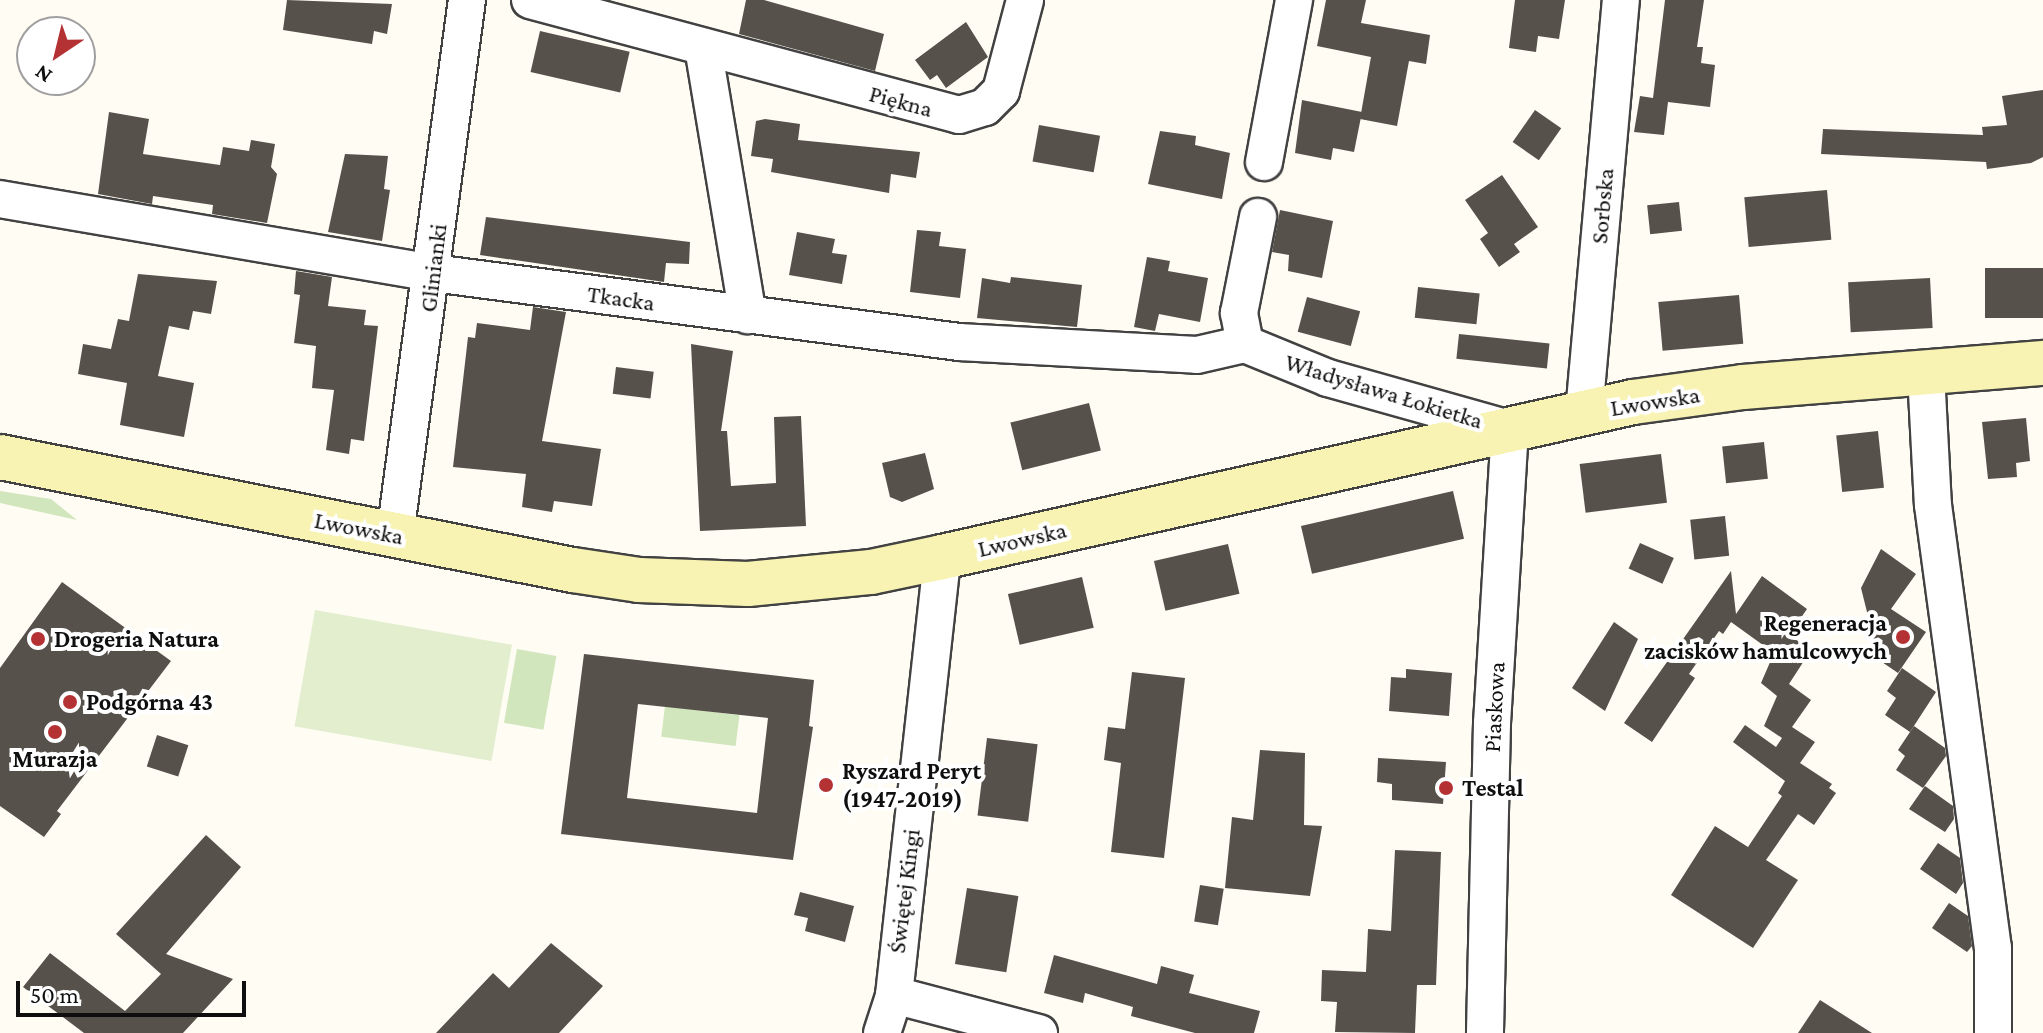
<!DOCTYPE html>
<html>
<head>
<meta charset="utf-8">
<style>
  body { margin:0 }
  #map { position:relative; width:2043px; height:1033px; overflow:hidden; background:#fefcf3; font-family:"Crimson Pro",serif }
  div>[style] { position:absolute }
  .green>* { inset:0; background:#d2e6be; transform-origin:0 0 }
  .pitch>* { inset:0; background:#e3eecf; transform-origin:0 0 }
  .building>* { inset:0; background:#57514c; transform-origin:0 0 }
  .roads { filter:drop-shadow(2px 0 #424242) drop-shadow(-2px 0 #424242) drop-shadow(0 2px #424242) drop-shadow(0 -2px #424242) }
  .street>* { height:36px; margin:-18px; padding:0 18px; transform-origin:18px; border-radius:18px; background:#fff }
  .secondary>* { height:44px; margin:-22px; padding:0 22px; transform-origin:22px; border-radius:22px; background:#f8f3b3 }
  .dots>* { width:22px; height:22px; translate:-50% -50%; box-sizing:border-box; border:4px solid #fff; border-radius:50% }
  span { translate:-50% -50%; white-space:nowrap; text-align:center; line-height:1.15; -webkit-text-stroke:8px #fff; paint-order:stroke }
  .street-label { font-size:24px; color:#0f0f0f }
  .poi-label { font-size:24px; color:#0f0f0f; font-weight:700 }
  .right { translate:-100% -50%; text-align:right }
  .left { translate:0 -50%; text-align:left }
  .north { position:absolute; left:16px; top:16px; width:80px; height:80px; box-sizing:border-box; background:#fff; border:2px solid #9f9f9f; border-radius:50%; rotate:215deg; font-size:22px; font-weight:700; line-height:32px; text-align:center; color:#0f0f0f }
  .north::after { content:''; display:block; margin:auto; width:28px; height:36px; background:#b53234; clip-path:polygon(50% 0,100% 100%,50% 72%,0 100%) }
  .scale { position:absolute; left:16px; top:981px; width:230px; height:36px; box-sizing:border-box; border:4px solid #0f0f0f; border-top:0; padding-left:10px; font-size:24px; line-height:28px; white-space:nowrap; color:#0f0f0f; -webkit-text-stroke:6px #fff; paint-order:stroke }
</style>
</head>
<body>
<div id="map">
  <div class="green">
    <div style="clip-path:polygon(0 491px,51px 499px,77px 520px,0 503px)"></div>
    <div style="left:517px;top:649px;width:40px;height:75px;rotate:10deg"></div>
    <div style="left:665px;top:706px;width:75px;height:31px;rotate:7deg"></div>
  </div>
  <div class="pitch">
    <div style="left:315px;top:610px;width:200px;height:118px;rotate:10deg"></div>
  </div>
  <div class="building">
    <div style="clip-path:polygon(287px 0,392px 4px,387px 34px,374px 31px,372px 44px,283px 30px)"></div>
    <div style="clip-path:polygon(746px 0,764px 0,884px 34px,875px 71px,739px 34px)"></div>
    <div style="clip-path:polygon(1326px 0,1366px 0,1361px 23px,1430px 35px,1426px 64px,1409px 61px,1397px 126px,1360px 119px,1371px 57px,1317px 46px)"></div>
    <div style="clip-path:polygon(1515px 0,1565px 0,1559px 39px,1538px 36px,1536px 52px,1509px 48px)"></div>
    <div style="clip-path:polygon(1665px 0,1704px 0,1697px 47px,1703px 47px,1701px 63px,1715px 65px,1710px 107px,1668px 102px,1664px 135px,1634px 132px,1640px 96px,1653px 98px)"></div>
    <div style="clip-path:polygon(966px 22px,988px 57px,946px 88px,937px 75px,930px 80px,915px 60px)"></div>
    <div style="left:540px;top:31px;width:92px;height:42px;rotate:13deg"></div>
    <div style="clip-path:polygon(2043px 90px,2043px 157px,2031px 163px,1987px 169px,1986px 162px,1821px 154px,1823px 129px,1983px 135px,1982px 127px,2007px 125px,2002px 96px)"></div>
    <div style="clip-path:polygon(1302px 100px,1362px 112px,1354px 152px,1333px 148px,1331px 160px,1295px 153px)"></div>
    <div style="left:1535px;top:110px;width:32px;height:39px;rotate:35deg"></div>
    <div style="clip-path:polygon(109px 112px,149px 119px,143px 154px,220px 165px,223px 147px,249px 151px,251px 140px,275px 144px,271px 167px,277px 174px,267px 223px,212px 214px,213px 205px,153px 196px,152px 204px,98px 194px)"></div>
    <div style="clip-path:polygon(765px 119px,800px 124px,798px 140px,920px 152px,916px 178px,891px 174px,889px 193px,771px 172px,773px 159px,751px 156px,756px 121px)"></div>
    <div style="left:1039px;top:125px;width:62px;height:37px;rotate:10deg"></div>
    <div style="clip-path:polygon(1160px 131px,1196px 136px,1195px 145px,1230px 153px,1222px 199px,1148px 184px)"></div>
    <div style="clip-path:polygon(345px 154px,388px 156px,384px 189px,390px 190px,382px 241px,328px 232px)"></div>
    <div style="clip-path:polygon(1502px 175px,1538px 227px,1514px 244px,1520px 252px,1499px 267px,1480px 239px,1488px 233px,1465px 200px)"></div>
    <div style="left:1827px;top:190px;width:50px;height:83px;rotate:85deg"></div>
    <div style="left:1679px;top:202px;width:29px;height:32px;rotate:84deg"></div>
    <div style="clip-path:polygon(1280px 210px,1333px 221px,1322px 278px,1288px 271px,1289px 255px,1272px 252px)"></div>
    <div style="clip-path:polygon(486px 217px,690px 242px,689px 264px,666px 263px,664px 282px,480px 255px)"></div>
    <div style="clip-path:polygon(917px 230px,941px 232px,939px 246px,966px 249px,960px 298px,910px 292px)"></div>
    <div style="clip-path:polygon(797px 232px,835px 239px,832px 253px,847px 255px,842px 284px,789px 275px)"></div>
    <div style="clip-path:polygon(1147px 257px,1170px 261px,1168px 271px,1208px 278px,1200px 322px,1159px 314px,1155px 331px,1134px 327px)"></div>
    <div style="left:2043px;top:268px;width:50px;height:58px;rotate:90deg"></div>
    <div style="clip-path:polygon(296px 271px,332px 277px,328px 306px,366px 310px,364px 325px,378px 326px,364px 441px,351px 439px,349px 454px,326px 450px,334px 390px,312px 388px,316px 346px,294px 343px,300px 295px,294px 294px)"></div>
    <div style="clip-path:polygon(138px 274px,217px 281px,211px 314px,193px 311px,189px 330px,169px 326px,158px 376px,194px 383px,184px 437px,120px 425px,127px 383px,78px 374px,83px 344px,111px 349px,118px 319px,129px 321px)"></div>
    <div style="clip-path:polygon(1011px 277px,1082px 285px,1077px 327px,977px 318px,982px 278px,1010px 283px)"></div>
    <div style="left:1930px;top:278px;width:50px;height:82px;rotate:87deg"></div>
    <div style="left:1418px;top:287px;width:62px;height:31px;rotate:6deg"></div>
    <div style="left:1739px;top:295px;width:49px;height:81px;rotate:85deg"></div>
    <div style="left:1307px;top:297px;width:55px;height:36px;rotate:15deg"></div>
    <div style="clip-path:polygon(533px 307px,566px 312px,542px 441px,601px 449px,592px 506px,554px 501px,552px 512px,522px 507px,526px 474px,453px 467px,468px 337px,475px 338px,477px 323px,530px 330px)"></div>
    <div style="left:1459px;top:334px;width:91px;height:25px;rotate:6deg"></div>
    <div style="clip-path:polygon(691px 344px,733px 351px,721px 431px,727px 431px,731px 486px,776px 483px,774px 417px,801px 416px,806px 526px,700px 531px)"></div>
    <div style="left:616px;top:367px;width:38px;height:27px;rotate:7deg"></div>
    <div style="left:1089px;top:403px;width:49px;height:81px;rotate:76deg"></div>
    <div style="clip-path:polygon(2026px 418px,2030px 461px,2016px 463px,2017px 477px,1988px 479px,1982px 422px)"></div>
    <div style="left:1878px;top:431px;width:57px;height:42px;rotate:84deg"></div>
    <div style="left:1764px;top:442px;width:37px;height:42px;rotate:84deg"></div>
    <div style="clip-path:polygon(925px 453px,934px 489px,902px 502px,890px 497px,882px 463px)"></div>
    <div style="left:1661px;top:454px;width:49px;height:82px;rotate:83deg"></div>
    <div style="left:1453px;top:491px;width:49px;height:156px;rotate:77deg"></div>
    <div style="left:1725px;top:516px;width:40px;height:35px;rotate:84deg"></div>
    <div style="left:1640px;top:543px;width:37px;height:28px;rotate:24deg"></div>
    <div style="left:1228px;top:544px;width:51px;height:76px;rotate:77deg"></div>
    <div style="clip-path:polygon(1881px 549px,1916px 574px,1891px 609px,1926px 632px,1898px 673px,1879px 660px,1861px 588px)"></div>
    <div style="clip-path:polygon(1731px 571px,1736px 614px,1762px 576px,1807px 609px,1789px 635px,1811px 650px,1789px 684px,1811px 700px,1792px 727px,1815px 742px,1800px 763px,1832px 784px,1829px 788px,1836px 793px,1814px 825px,1798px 814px,1766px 860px,1798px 880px,1753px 948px,1671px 895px,1715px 826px,1748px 847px,1782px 796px,1778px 793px,1785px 781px,1733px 742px,1745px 725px,1776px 747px,1782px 738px,1764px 726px,1777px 696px,1761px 683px,1774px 653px,1731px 622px,1723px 634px,1719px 631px,1689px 674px,1695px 678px,1652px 742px,1624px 723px)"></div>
    <div style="left:1082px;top:577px;width:52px;height:76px;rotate:77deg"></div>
    <div style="clip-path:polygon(62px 582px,171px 661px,57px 811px,61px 814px,44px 837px,0 806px,0 668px)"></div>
    <div style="clip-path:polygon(1614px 622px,1638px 639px,1605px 711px,1572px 688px)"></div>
    <div style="clip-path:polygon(evenodd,584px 654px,814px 680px,809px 726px,813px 727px,793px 860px,561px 834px,584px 654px,638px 704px,768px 718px,757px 813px,627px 798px,638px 704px)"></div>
    <div style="clip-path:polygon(1902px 668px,1936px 692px,1910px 732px,1885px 715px,1896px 698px,1887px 691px)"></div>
    <div style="clip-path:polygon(1406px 669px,1452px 673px,1449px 716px,1389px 711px,1391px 677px,1406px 678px)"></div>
    <div style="clip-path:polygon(1132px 672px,1185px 678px,1164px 858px,1111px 852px,1121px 763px,1104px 760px,1108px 727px,1125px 729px)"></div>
    <div style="clip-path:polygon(1914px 726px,1945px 748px,1946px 756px,1923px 788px,1896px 770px,1905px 756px,1898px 750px)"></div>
    <div style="left:157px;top:735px;width:33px;height:33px;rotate:18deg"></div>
    <div style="left:987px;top:738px;width:51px;height:78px;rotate:7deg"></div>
    <div style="clip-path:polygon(1260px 750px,1305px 753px,1304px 825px,1322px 826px,1310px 896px,1225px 888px,1232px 817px,1253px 820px)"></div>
    <div style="clip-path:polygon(1378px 758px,1446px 762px,1443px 804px,1392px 800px,1392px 784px,1377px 782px)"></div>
    <div style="clip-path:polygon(1925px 786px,1953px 806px,1954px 819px,1945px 832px,1909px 809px)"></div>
    <div style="clip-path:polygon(206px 835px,241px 867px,166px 954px,233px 979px,183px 1033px,84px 1033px,23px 987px,50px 953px,125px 1011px,161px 974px,116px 934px)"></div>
    <div style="clip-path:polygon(1938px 843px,1960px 858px,1963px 883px,1956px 894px,1920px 869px)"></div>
    <div style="clip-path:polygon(1395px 850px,1441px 852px,1436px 985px,1417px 985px,1415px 1033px,1335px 1032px,1337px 1002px,1321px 1001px,1322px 970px,1366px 972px,1368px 929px,1391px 931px)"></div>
    <div style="left:1200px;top:885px;width:24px;height:37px;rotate:9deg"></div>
    <div style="left:967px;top:888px;width:52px;height:77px;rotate:9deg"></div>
    <div style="clip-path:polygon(800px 892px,854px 906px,845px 942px,805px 931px,808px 918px,794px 915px)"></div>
    <div style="clip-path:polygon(1949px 903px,1968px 916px,1972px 946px,1967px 952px,1932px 928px)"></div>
    <div style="clip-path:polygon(551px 943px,603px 986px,559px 1033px,436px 1033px,493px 973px,509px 988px)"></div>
    <div style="clip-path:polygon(1054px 955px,1157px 984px,1161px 966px,1194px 975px,1189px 993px,1260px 1011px,1254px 1033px,1195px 1033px,1131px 1016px,1133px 1007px,1085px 993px,1083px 1003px,1044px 993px)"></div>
    <div style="clip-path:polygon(1820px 1000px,1872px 1033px,1798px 1033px)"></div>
  </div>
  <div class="roads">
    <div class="street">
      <div style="left:530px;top:0;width:444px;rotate:15deg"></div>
      <div style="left:959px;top:115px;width:27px;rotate:-17deg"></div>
      <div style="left:985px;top:107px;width:23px;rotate:-45deg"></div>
      <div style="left:1001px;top:91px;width:94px;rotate:-75.2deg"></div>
      <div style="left:703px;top:47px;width:272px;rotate:80.5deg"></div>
      <div style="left:1264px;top:162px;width:165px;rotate:-79.5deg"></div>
      <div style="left:0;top:199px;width:439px;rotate:9.7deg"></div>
      <div style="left:433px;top:273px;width:531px;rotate:7.47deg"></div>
      <div style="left:959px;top:342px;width:238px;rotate:3.1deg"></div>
      <div style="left:1197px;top:355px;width:49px;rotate:-12.9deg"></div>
      <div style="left:1245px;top:344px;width:90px;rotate:22.3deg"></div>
      <div style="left:1328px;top:378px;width:189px;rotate:15.7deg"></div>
      <div style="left:1510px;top:429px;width:295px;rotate:93.5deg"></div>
      <div style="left:1492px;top:723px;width:310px;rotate:91.3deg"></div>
      <div style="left:1245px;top:344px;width:32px;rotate:-101deg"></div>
      <div style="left:1239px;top:313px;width:98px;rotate:-78.8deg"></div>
      <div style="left:1926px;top:373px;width:132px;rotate:87deg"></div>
      <div style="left:1933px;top:505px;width:447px;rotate:82.3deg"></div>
      <div style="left:1993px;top:948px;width:85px;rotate:90deg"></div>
      <div style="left:1584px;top:413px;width:415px;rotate:-84.9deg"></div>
      <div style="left:395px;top:535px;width:540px;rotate:-82.34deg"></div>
      <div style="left:894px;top:995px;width:150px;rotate:14.7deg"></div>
      <div style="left:882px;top:1033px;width:40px;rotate:-72deg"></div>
      <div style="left:894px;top:995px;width:441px;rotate:-83.7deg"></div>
    </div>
    <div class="secondary">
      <div style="left:0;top:457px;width:584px;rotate:11.16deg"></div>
      <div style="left:573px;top:570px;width:67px;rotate:8.6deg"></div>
      <div style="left:639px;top:580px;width:109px;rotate:2.1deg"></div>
      <div style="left:748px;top:584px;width:124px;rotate:-5.6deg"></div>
      <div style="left:871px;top:572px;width:73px;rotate:-11.9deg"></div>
      <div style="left:942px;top:557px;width:708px;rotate:-12.64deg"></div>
      <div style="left:1633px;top:402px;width:111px;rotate:-7.8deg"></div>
      <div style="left:1743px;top:387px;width:301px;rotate:-4.6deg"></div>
    </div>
  </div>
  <div class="dots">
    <div style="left:1903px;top:637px;background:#b53234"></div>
    <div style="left:38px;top:639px;background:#b53234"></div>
    <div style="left:70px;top:702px;background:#b53234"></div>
    <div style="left:55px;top:732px;background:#b53234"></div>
    <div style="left:826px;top:785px;background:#b53234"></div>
    <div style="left:1446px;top:788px;background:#b53234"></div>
  </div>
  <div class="street-label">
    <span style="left:901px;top:101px;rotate:15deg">Piękna</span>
    <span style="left:1602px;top:206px;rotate:-85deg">Sorbska</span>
    <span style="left:433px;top:268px;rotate:-83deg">Glinianki</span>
    <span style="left:621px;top:298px;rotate:8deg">Tkacka</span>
    <span style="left:1384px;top:391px;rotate:17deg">Władysława Łokietka</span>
    <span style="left:1655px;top:401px;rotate:-9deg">Lwowska</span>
    <span style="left:359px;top:528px;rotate:11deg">Lwowska</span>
    <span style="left:1022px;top:539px;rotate:-13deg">Lwowska</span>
    <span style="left:1494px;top:707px;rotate:-87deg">Piaskowa</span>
    <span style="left:904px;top:891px;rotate:-83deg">Świętej Kingi</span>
  </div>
  <div class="poi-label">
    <span class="right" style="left:1887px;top:637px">Regeneracja<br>zacisków hamulcowych</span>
    <span class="left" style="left:54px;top:639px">Drogeria Natura</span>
    <span class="left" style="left:86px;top:702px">Podgórna 43</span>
    <span style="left:55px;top:759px">Murazja</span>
    <span class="left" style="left:842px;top:785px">Ryszard Peryt<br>(1947-2019)</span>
    <span class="left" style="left:1462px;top:788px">Testal</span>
  </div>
  <div class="north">N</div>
  <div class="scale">50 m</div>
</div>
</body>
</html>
